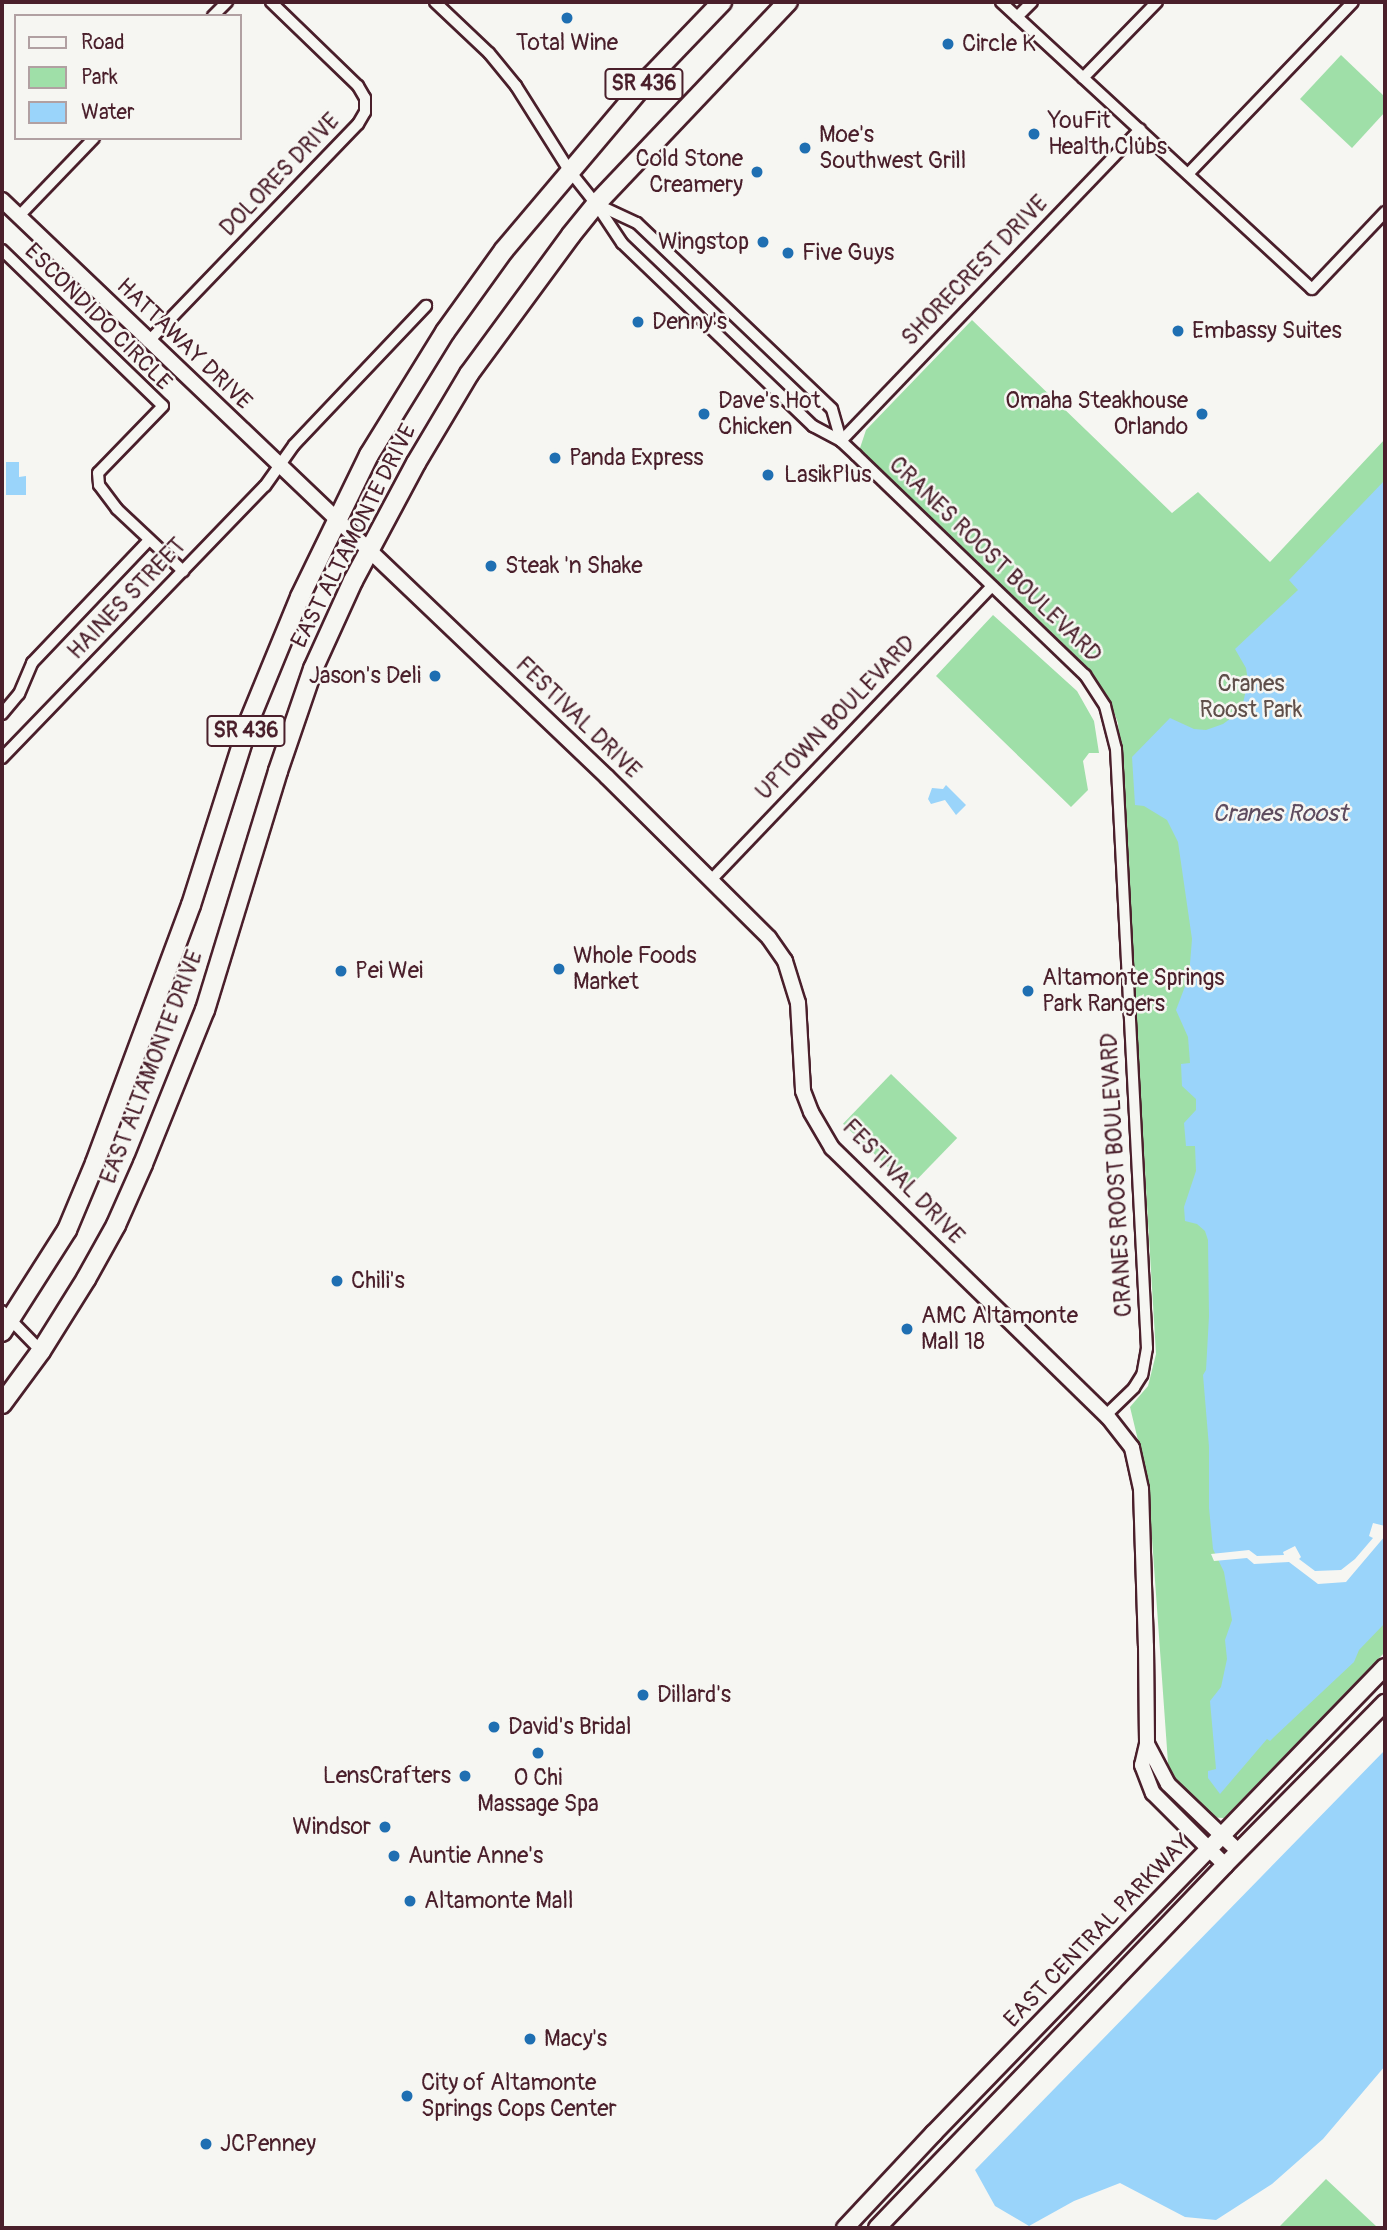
<!DOCTYPE html>
<html>
<head>
<meta charset="utf-8">
<style>
  body { margin:0 }
  #map { position:relative; width:1387px; height:2230px; overflow:hidden; background:#f6f6f2; font-family:Pangolin,sans-serif }
  div>[style] { position:absolute }
  .green>* { inset:0; background:#9fdfa8; transform-origin:0 0 }
  .water>* { inset:0; background:#9ad4fa }
  .pier>* { inset:0; background:#f6f6f2 }
  .roads { filter:drop-shadow(2px 0 #4a1f2b) drop-shadow(-2px 0 #4a1f2b) drop-shadow(0 2px #4a1f2b) drop-shadow(0 -2px #4a1f2b) }
  .minor>* { height:10px; margin:-5px; padding:0 5px; transform-origin:5px; border-radius:5px; background:#f6f6f2 }
  .tertiary>* { height:14px; margin:-7px; padding:0 7px; transform-origin:7px; border-radius:7px; background:#f6f6f2 }
  .secondary>* { height:16px; margin:-8px; padding:0 8px; transform-origin:8px; border-radius:8px; background:#f6f6f2 }
  .primary>* { height:18px; margin:-9px; padding:0 9px; transform-origin:9px; border-radius:9px; background:#f6f6f2 }
  .dots>* { width:19px; height:19px; translate:-50% -50%; box-sizing:border-box; border:4px solid #f6f6f2; border-radius:50% }
  span { translate:-50% -50%; white-space:nowrap; text-align:center; line-height:1.15; -webkit-text-stroke:5px #f6f6f2; paint-order:stroke }
  .shield-label span { padding:2px 5px; background:#f6f6f2; border:2px solid; border-radius:5px; -webkit-text-stroke-width:0 }
  .shield-label { font-size:21px; color:#4a1f2b; font-weight:700 }
  .poi-label { font-size:23px; color:#4a1f2b }
  .left { translate:0 -50%; text-align:left }
  .right { translate:-100% -50%; text-align:right }
  .street-label { font-size:23px; color:#4a1f2b }
  .park-label { font-size:23px; color:#5f4f4a }
  .water-label { font-size:24px; color:#5e4c5f; font-style:italic }
  .frame { position:absolute; inset:0; border:4px solid #4a1f2b; pointer-events:none }
  .legend { position:absolute; left:14px; top:14px; width:228px; height:126px; box-sizing:border-box; background:#f6f6f2; border:2px solid #b1a0a2; margin:0; padding:9px 12px; list-style:none; font-size:21px; color:#4a1f2b }
  .legend li { display:flex; align-items:center; gap:14px; height:35px }
  .legend b { width:35px; border:2px solid #b1a0a2 }
</style>
</head>
<body>
<div id="map">
  <div class="green">
    <div style="clip-path:polygon(1341px 55px,1385px 97px,1385px 112px,1352px 148px,1300px 99px)"></div>
    <div style="clip-path:polygon(972px 320px,1172px 513px,1198px 492px,1270px 562px,1385px 439px,1385px 1652px,1224px 1818px,1205px 1817px,1169px 1777px,1148px 1482px,1130px 1407px,1148px 1386px,1156px 1354px,1118px 723px,1109px 699px,1087px 668px,863px 454px,860px 448px,866px 430px)"></div>
    <div style="clip-path:polygon(993px 615px,1077px 691px,1094px 721px,1099px 753px,1089px 753px,1083px 761px,1088px 790px,1071px 807px,936px 676px)"></div>
    <div style="left:891px;top:1074px;width:92px;height:69px;rotate:44deg"></div>
    <div style="clip-path:polygon(1326px 2179px,1377px 2227px,1376px 2228px,1280px 2226px)"></div>
  </div>
  <div class="water">
    <div style="clip-path:polygon(6px 462px,19px 462px,19px 477px,26px 476px,26px 495px,6px 495px)"></div>
    <div style="clip-path:polygon(1385px 480px,1385px 1623px,1359px 1650px,1354px 1662px,1274px 1737px,1270px 1741px,1267px 1739px,1220px 1794px,1208px 1778px,1208px 1771px,1216px 1769px,1210px 1701px,1221px 1687px,1227px 1659px,1225px 1640px,1232px 1620px,1224px 1572px,1213px 1549px,1209px 1508px,1209px 1447px,1203px 1375px,1206px 1370px,1209px 1316px,1208px 1240px,1205px 1231px,1197px 1224px,1185px 1221px,1184px 1207px,1196px 1171px,1195px 1146px,1186px 1146px,1184px 1123px,1196px 1110px,1196px 1099px,1182px 1086px,1181px 1064px,1190px 1063px,1188px 1037px,1176px 1010px,1189px 976px,1192px 939px,1178px 842px,1167px 820px,1144px 806px,1135px 805px,1132px 757px,1170px 718px,1194px 729px,1206px 730px,1223px 724px,1234px 716px,1243px 703px,1248px 681px,1246px 668px,1235px 649px,1298px 590px,1289px 580px)"></div>
    <div style="clip-path:polygon(946px 785px,966px 805px,956px 815px,945px 800px,931px 804px,928px 799px,932px 788px,943px 789px)"></div>
    <div style="clip-path:polygon(1385px 1750px,1385px 2066px,1323px 2139px,1272px 2184px,1216px 2220px,1185px 2217px,1120px 2183px,1074px 2201px,1029px 2226px,995px 2206px,975px 2170px)"></div>
  </div>
  <div class="pier">
    <div style="clip-path:polygon(1373px 1523px,1385px 1526px,1385px 1536px,1346px 1582px,1318px 1584px,1289px 1562px,1254px 1564px,1247px 1558px,1214px 1561px,1211px 1554px,1249px 1550px,1257px 1556px,1284px 1555px,1283px 1552px,1295px 1546px,1301px 1557px,1299px 1559px,1315px 1571px,1341px 1570px,1355px 1559px,1373px 1538px,1369px 1536px)"></div>
  </div>
  <div class="roads">
    <div class="minor">
      <div style="left:435px;top:2px;width:74px;rotate:43.4deg"></div>
      <div style="left:489px;top:53px;width:43px;rotate:50.7deg"></div>
      <div style="left:516px;top:86px;width:99px;rotate:57.8deg"></div>
      <div style="left:569px;top:170px;width:43px;rotate:51.5deg"></div>
      <div style="left:596px;top:204px;width:47px;rotate:56.3deg"></div>
      <div style="left:622px;top:243px;width:265px;rotate:43.8deg"></div>
      <div style="left:813px;top:426px;width:32px;rotate:28deg"></div>
      <div style="left:841px;top:441px;width:21px;rotate:43deg"></div>
      <div style="left:856px;top:455px;width:318px;rotate:43.9deg"></div>
      <div style="left:1085px;top:675px;width:37px;rotate:57deg"></div>
      <div style="left:1105px;top:706px;width:44px;rotate:75.7deg"></div>
      <div style="left:1116px;top:749px;width:600px;rotate:87.04deg"></div>
      <div style="left:1147px;top:1348px;width:27px;rotate:100deg"></div>
      <div style="left:1142px;top:1375px;width:15px;rotate:122deg"></div>
      <div style="left:1134px;top:1388px;width:39px;rotate:136deg"></div>
      <div style="left:1001px;top:2px;width:423px;rotate:42.7deg"></div>
      <div style="left:1312px;top:289px;width:106px;rotate:-46.5deg"></div>
      <div style="left:213px;top:16px;width:20px;rotate:-45deg"></div>
      <div style="left:1017px;top:17px;width:21px;rotate:-45deg"></div>
      <div style="left:1083px;top:78px;width:106px;rotate:-45.8deg"></div>
      <div style="left:1188px;top:174px;width:238px;rotate:-46.2deg"></div>
      <div style="left:596px;top:204px;width:45px;rotate:24.9deg"></div>
      <div style="left:637px;top:223px;width:269px;rotate:43.6deg"></div>
      <div style="left:832px;top:409px;width:33px;rotate:74deg"></div>
      <div style="left:19px;top:216px;width:108px;rotate:-46.1deg"></div>
      <div style="left:2px;top:250px;width:224px;rotate:44.1deg"></div>
      <div style="left:163px;top:406px;width:93px;rotate:134.1deg"></div>
      <div style="left:98px;top:473px;width:12px;rotate:85deg"></div>
      <div style="left:99px;top:485px;width:30px;rotate:53deg"></div>
      <div style="left:117px;top:509px;width:91px;rotate:43.2deg"></div>
      <div style="left:148px;top:342px;width:303px;rotate:-46.1deg"></div>
      <div style="left:358px;top:124px;width:14px;rotate:-60deg"></div>
      <div style="left:365px;top:112px;width:14px;rotate:-90deg"></div>
      <div style="left:365px;top:98px;width:14px;rotate:-120deg"></div>
      <div style="left:358px;top:86px;width:121px;rotate:-136deg"></div>
      <div style="left:841px;top:441px;width:432px;rotate:-46.2deg"></div>
      <div style="left:2px;top:714px;width:26px;rotate:-50deg"></div>
      <div style="left:19px;top:694px;width:34px;rotate:-67deg"></div>
      <div style="left:32px;top:663px;width:170px;rotate:-46.4deg"></div>
      <div style="left:2px;top:758px;width:378px;rotate:-46deg"></div>
      <div style="left:265px;top:486px;width:50px;rotate:-54.7deg"></div>
      <div style="left:294px;top:445px;width:192px;rotate:-46.5deg"></div>
      <div style="left:712px;top:879px;width:405px;rotate:-46.3deg"></div>
      <div style="left:2px;top:1311px;width:56px;rotate:45.7deg"></div>
    </div>
    <div class="tertiary">
      <div style="left:2px;top:200px;width:836px;rotate:43.64deg"></div>
      <div style="left:607px;top:777px;width:228px;rotate:44.8deg"></div>
      <div style="left:769px;top:938px;width:28px;rotate:55deg"></div>
      <div style="left:785px;top:961px;width:44px;rotate:72.8deg"></div>
      <div style="left:798px;top:1003px;width:88px;rotate:86.7deg"></div>
      <div style="left:803px;top:1091px;width:22px;rotate:69deg"></div>
      <div style="left:811px;top:1112px;width:42px;rotate:59.7deg"></div>
      <div style="left:832px;top:1148px;width:385px;rotate:44.3deg"></div>
      <div style="left:1108px;top:1417px;width:39px;rotate:52deg"></div>
      <div style="left:1132px;top:1448px;width:42px;rotate:77.6deg"></div>
      <div style="left:1141px;top:1489px;width:157px;rotate:88.2deg"></div>
      <div style="left:1146px;top:1646px;width:98px;rotate:89.4deg"></div>
      <div style="left:1147px;top:1744px;width:22px;rotate:103deg"></div>
      <div style="left:1142px;top:1765px;width:30px;rotate:69deg"></div>
      <div style="left:1153px;top:1793px;width:102px;rotate:45deg"></div>
      <div style="left:1147px;top:1744px;width:45px;rotate:62.3deg"></div>
      <div style="left:1168px;top:1784px;width:97px;rotate:43.7deg"></div>
    </div>
    <div class="secondary">
      <div style="left:845px;top:2228px;width:129px;rotate:-46.9deg"></div>
      <div style="left:933px;top:2134px;width:650px;rotate:-45.94deg"></div>
      <div style="left:877px;top:2228px;width:503px;rotate:-46.21deg"></div>
      <div style="left:1225px;top:1865px;width:228px;rotate:-45.4deg"></div>
    </div>
    <div class="primary">
      <div style="left:2px;top:1332px;width:121px;rotate:-57.5deg"></div>
      <div style="left:67px;top:1230px;width:73px;rotate:-67.3deg"></div>
      <div style="left:95px;top:1163px;width:275px;rotate:-69.6deg"></div>
      <div style="left:191px;top:905px;width:195px;rotate:-72.4deg"></div>
      <div style="left:250px;top:719px;width:132px;rotate:-67.7deg"></div>
      <div style="left:300px;top:597px;width:158px;rotate:-64.1deg"></div>
      <div style="left:369px;top:455px;width:145px;rotate:-58.3deg"></div>
      <div style="left:445px;top:332px;width:101px;rotate:-54.3deg"></div>
      <div style="left:504px;top:250px;width:228px;rotate:-49.8deg"></div>
      <div style="left:651px;top:76px;width:103px;rotate:-46.2deg"></div>
      <div style="left:2px;top:1404px;width:66px;rotate:-53.7deg"></div>
      <div style="left:41px;top:1351px;width:85px;rotate:-58deg"></div>
      <div style="left:86px;top:1279px;width:62px;rotate:-60.9deg"></div>
      <div style="left:116px;top:1225px;width:67px;rotate:-66.1deg"></div>
      <div style="left:143px;top:1164px;width:166px;rotate:-68.1deg"></div>
      <div style="left:205px;top:1010px;width:250px;rotate:-73deg"></div>
      <div style="left:278px;top:771px;width:108px;rotate:-71.1deg"></div>
      <div style="left:313px;top:669px;width:97px;rotate:-65.6deg"></div>
      <div style="left:353px;top:581px;width:134px;rotate:-61.9deg"></div>
      <div style="left:416px;top:463px;width:104px;rotate:-59.2deg"></div>
      <div style="left:469px;top:374px;width:172px;rotate:-53.7deg"></div>
      <div style="left:571px;top:235px;width:40px;rotate:-51deg"></div>
      <div style="left:596px;top:204px;width:279px;rotate:-46.5deg"></div>
    </div>
  </div>
  <div class="dots">
    <div style="left:567px;top:18px;background:#1f6fb2"></div>
    <div style="left:948px;top:44px;background:#1f6fb2"></div>
    <div style="left:1034px;top:134px;background:#1f6fb2"></div>
    <div style="left:805px;top:148px;background:#1f6fb2"></div>
    <div style="left:757px;top:172px;background:#1f6fb2"></div>
    <div style="left:763px;top:242px;background:#1f6fb2"></div>
    <div style="left:788px;top:253px;background:#1f6fb2"></div>
    <div style="left:638px;top:322px;background:#1f6fb2"></div>
    <div style="left:1178px;top:331px;background:#1f6fb2"></div>
    <div style="left:704px;top:414px;background:#1f6fb2"></div>
    <div style="left:1202px;top:414px;background:#1f6fb2"></div>
    <div style="left:555px;top:458px;background:#1f6fb2"></div>
    <div style="left:768px;top:475px;background:#1f6fb2"></div>
    <div style="left:491px;top:566px;background:#1f6fb2"></div>
    <div style="left:435px;top:676px;background:#1f6fb2"></div>
    <div style="left:559px;top:969px;background:#1f6fb2"></div>
    <div style="left:341px;top:971px;background:#1f6fb2"></div>
    <div style="left:1028px;top:991px;background:#1f6fb2"></div>
    <div style="left:337px;top:1281px;background:#1f6fb2"></div>
    <div style="left:907px;top:1329px;background:#1f6fb2"></div>
    <div style="left:643px;top:1695px;background:#1f6fb2"></div>
    <div style="left:494px;top:1727px;background:#1f6fb2"></div>
    <div style="left:538px;top:1753px;background:#1f6fb2"></div>
    <div style="left:465px;top:1776px;background:#1f6fb2"></div>
    <div style="left:385px;top:1827px;background:#1f6fb2"></div>
    <div style="left:394px;top:1856px;background:#1f6fb2"></div>
    <div style="left:410px;top:1901px;background:#1f6fb2"></div>
    <div style="left:530px;top:2039px;background:#1f6fb2"></div>
    <div style="left:407px;top:2096px;background:#1f6fb2"></div>
    <div style="left:206px;top:2144px;background:#1f6fb2"></div>
  </div>
  <div class="shield-label">
    <span style="left:644px;top:84px">SR 436</span>
    <span style="left:246px;top:731px">SR 436</span>
  </div>
  <div class="poi-label">
    <span style="left:567px;top:43px">Total Wine</span>
    <span class="left" style="left:962px;top:44px">Circle K</span>
    <span class="left" style="left:1048px;top:134px">YouFit<br>Health Clubs</span>
    <span class="left" style="left:819px;top:148px">Moe's<br>Southwest Grill</span>
    <span class="right" style="left:743px;top:172px">Cold Stone<br>Creamery</span>
    <span class="right" style="left:749px;top:242px">Wingstop</span>
    <span class="left" style="left:802px;top:253px">Five Guys</span>
    <span class="left" style="left:652px;top:322px">Denny's</span>
    <span class="left" style="left:1192px;top:331px">Embassy Suites</span>
    <span class="left" style="left:718px;top:414px">Dave's Hot<br>Chicken</span>
    <span class="right" style="left:1188px;top:414px">Omaha Steakhouse<br>Orlando</span>
    <span class="left" style="left:569px;top:458px">Panda Express</span>
    <span class="left" style="left:784px;top:475px">LasikPlus</span>
    <span class="left" style="left:505px;top:566px">Steak 'n Shake</span>
    <span class="right" style="left:421px;top:676px">Jason's Deli</span>
    <span class="left" style="left:573px;top:969px">Whole Foods<br>Market</span>
    <span class="left" style="left:355px;top:971px">Pei Wei</span>
    <span class="left" style="left:1042px;top:991px">Altamonte Springs<br>Park Rangers</span>
    <span class="left" style="left:351px;top:1281px">Chili's</span>
    <span class="left" style="left:921px;top:1329px">AMC Altamonte<br>Mall 18</span>
    <span class="left" style="left:657px;top:1695px">Dillard's</span>
    <span class="left" style="left:508px;top:1727px">David's Bridal</span>
    <span class="right" style="left:451px;top:1776px">LensCrafters</span>
    <span style="left:538px;top:1791px">O Chi<br>Massage Spa</span>
    <span class="right" style="left:371px;top:1827px">Windsor</span>
    <span class="left" style="left:408px;top:1856px">Auntie Anne's</span>
    <span class="left" style="left:424px;top:1901px">Altamonte Mall</span>
    <span class="left" style="left:544px;top:2039px">Macy's</span>
    <span class="left" style="left:421px;top:2096px">City of Altamonte<br>Springs Cops Center</span>
    <span class="left" style="left:220px;top:2144px">JCPenney</span>
  </div>
  <div class="street-label">
    <span style="left:280px;top:175px;rotate:-46deg">DOLORES DRIVE</span>
    <span style="left:975px;top:271px;rotate:-46deg">SHORECREST DRIVE</span>
    <span style="left:98px;top:317px;rotate:45deg">ESCONDIDO CIRCLE</span>
    <span style="left:184px;top:344px;rotate:44deg">HATTAWAY DRIVE</span>
    <span style="left:354px;top:536px;rotate:-63deg">EAST ALTAMONTE DRIVE</span>
    <span style="left:995px;top:560px;rotate:44deg">CRANES ROOST BOULEVARD</span>
    <span style="left:127px;top:599px;rotate:-46deg">HAINES STREET</span>
    <span style="left:578px;top:718px;rotate:44deg">FESTIVAL DRIVE</span>
    <span style="left:836px;top:718px;rotate:-46deg">UPTOWN BOULEVARD</span>
    <span style="left:152px;top:1067px;rotate:-69deg">EAST ALTAMONTE DRIVE</span>
    <span style="left:1117px;top:1175px;rotate:-93deg">CRANES ROOST BOULEVARD</span>
    <span style="left:903px;top:1182px;rotate:46deg">FESTIVAL DRIVE</span>
    <span style="left:1098px;top:1931px;rotate:-46deg">EAST CENTRAL PARKWAY</span>
  </div>
  <div class="park-label">
    <span style="left:1251px;top:697px">Cranes<br>Roost Park</span>
  </div>
  <div class="water-label">
    <span style="left:1280px;top:814px">Cranes Roost</span>
  </div>
  <div class="frame"></div>
  <ul class="legend">
  <li><b style="height:9px;background:#f6f6f2"></b>Road</li>
  <li><b style="height:19px;background:#9fdfa8"></b>Park</li>
  <li><b style="height:19px;background:#9ad4fa"></b>Water</li>
  </ul>
</div>
</body>
</html>
